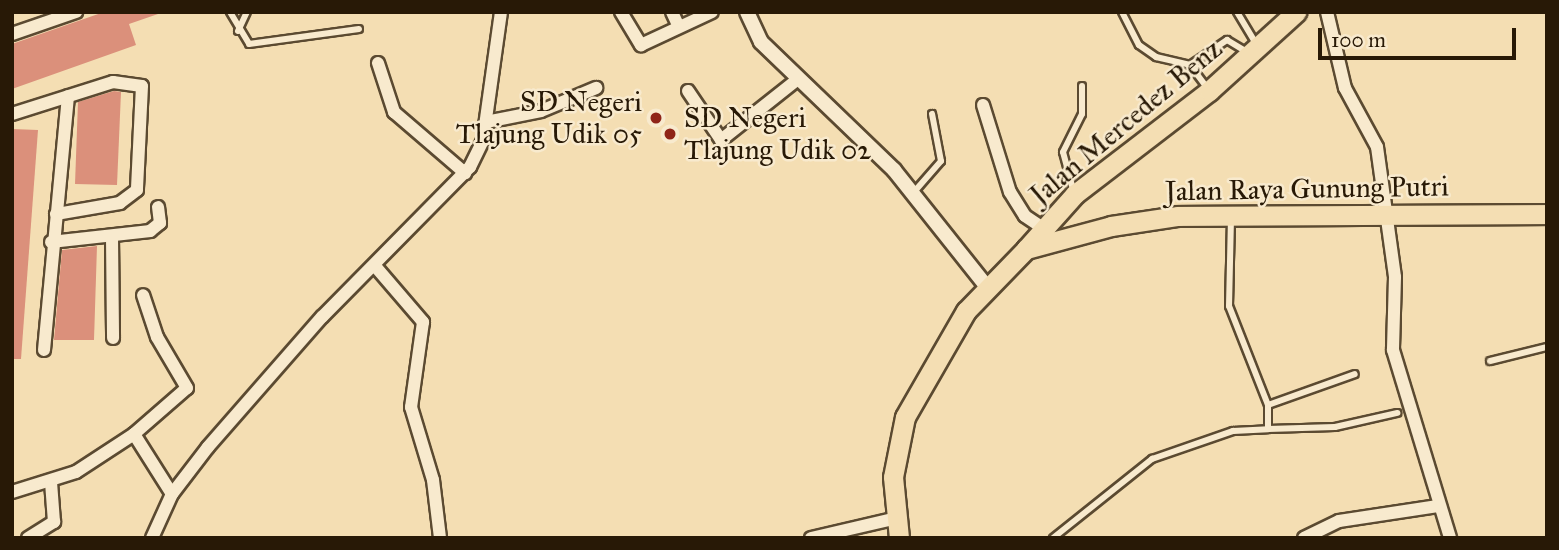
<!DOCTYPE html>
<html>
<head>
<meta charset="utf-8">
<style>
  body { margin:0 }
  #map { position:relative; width:1559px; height:550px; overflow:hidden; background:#f4deb3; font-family:"IM FELL Great Primer",serif }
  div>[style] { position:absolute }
  .building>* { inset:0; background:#db907b }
  .roads { filter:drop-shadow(2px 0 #5b4a31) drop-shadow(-2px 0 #5b4a31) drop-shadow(0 2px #5b4a31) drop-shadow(0 -2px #5b4a31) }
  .service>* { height:6px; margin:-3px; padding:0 3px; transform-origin:3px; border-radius:3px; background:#f8eace }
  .minor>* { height:12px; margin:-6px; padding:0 6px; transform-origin:6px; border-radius:6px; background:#f8eace }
  .tertiary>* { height:14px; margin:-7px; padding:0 7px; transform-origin:7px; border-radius:7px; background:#f8eace }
  .primary>* { height:19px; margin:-9.5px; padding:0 9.5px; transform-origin:9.5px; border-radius:9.5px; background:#f4deb3 }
  .dots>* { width:19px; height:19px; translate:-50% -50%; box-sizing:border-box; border:4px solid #f8eace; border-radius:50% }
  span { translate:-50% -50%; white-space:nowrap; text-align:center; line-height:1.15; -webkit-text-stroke:5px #f8eace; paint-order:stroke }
  .poi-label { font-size:28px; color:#281906 }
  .right { translate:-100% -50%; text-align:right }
  .left { translate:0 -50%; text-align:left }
  .street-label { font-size:28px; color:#281906 }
  .frame { position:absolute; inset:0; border:14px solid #281906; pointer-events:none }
  .scale { position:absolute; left:1318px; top:28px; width:198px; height:32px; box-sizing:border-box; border:4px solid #281906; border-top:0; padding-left:9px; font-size:21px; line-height:24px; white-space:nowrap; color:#281906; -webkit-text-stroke:5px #f8eace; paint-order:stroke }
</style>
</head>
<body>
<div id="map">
  <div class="building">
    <div style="clip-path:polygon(104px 12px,158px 14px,129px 24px,136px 45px,12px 89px,12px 44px)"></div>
    <div style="clip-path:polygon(114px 91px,121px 92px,117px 185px,75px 184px,78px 102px)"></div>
    <div style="clip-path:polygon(12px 129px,38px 130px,21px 359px,12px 359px)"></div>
    <div style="clip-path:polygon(97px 246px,94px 340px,54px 340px,62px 250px)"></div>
  </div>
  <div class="roads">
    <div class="service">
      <div style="left:230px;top:12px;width:37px;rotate:59deg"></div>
      <div style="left:249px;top:44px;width:111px;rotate:-7.8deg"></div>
      <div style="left:1122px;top:12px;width:37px;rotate:63deg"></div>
      <div style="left:1139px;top:45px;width:21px;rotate:35deg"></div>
      <div style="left:1156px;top:57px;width:35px;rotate:13deg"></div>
      <div style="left:1190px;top:65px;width:30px;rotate:53deg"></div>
      <div style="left:1237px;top:12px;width:37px;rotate:59deg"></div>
      <div style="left:238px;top:31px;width:21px;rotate:-65deg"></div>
      <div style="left:1190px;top:65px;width:45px;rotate:-34deg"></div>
      <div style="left:1227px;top:40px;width:23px;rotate:31deg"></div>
      <div style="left:914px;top:192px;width:41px;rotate:-48.9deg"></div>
      <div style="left:941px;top:161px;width:48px;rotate:-100.8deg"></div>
      <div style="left:1074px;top:193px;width:42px;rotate:-105deg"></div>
      <div style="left:1063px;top:152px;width:42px;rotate:-63.4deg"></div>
      <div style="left:1082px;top:114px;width:28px;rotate:-90deg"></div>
      <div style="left:1490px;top:361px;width:59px;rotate:-13.8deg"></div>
      <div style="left:1268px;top:405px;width:92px;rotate:-19.6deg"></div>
      <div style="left:1268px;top:429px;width:67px;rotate:-1.7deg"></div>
      <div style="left:1335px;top:427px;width:64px;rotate:-12.7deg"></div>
      <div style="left:1053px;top:538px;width:127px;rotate:-38.6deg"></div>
      <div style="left:1152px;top:459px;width:86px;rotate:-19.1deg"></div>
      <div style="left:1233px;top:431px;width:35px;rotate:-3deg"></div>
      <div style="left:1268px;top:429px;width:24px;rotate:-90deg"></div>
      <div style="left:1268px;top:405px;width:106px;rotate:-111.5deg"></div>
      <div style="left:1229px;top:306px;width:86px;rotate:-88.7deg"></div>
    </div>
    <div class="minor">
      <div style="left:621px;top:12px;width:39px;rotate:59deg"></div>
      <div style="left:641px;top:45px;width:78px;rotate:-24.9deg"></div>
      <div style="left:672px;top:12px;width:14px;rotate:65deg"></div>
      <div style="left:1327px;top:12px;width:78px;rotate:76.7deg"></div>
      <div style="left:1345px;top:88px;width:67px;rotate:61.5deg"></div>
      <div style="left:1377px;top:147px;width:131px;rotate:82.1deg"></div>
      <div style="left:1395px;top:277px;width:73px;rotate:91.6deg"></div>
      <div style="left:1393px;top:350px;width:196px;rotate:73.1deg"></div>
      <div style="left:12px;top:34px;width:68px;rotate:-19deg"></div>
      <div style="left:378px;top:63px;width:52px;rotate:71.9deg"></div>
      <div style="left:394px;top:112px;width:94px;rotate:40.7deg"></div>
      <div style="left:688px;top:91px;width:59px;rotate:56deg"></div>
      <div style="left:721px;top:140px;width:98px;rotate:-38.4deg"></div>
      <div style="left:983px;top:105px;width:91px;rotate:72.8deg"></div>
      <div style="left:1010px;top:192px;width:28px;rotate:58deg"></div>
      <div style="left:1025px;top:216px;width:22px;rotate:34deg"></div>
      <div style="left:12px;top:114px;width:106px;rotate:-17.6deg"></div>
      <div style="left:113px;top:82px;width:29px;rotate:8deg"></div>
      <div style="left:142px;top:86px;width:104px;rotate:92.8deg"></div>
      <div style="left:137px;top:190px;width:21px;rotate:143deg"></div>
      <div style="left:120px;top:203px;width:65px;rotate:170.2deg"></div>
      <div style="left:486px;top:122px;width:56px;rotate:-11.3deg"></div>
      <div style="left:541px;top:111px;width:60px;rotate:-22.7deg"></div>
      <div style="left:112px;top:238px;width:100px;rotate:89.4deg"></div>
      <div style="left:51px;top:242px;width:100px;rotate:-6.3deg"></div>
      <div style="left:150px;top:231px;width:13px;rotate:-39deg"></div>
      <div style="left:160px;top:223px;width:16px;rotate:-97deg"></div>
      <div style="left:375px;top:266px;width:74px;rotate:49.4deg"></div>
      <div style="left:423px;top:322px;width:86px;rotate:98deg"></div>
      <div style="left:411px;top:407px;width:76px;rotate:73.2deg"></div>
      <div style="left:433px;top:480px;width:58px;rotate:83.1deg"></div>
      <div style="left:44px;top:350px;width:255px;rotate:-84.6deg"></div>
      <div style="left:134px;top:434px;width:70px;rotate:-41deg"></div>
      <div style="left:187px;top:388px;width:59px;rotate:-120.5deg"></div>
      <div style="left:157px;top:337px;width:44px;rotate:-108.4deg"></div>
      <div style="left:12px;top:492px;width:67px;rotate:-17.4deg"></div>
      <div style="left:76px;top:472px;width:69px;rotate:-33.2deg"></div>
      <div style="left:134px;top:434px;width:71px;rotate:57.7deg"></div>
      <div style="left:28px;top:538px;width:31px;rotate:-32deg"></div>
      <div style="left:54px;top:522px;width:40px;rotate:-94.3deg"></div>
      <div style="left:152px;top:538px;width:48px;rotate:-65.6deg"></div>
      <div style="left:172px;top:494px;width:59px;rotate:-52.5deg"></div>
      <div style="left:208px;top:447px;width:173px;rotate:-48.8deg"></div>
      <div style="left:322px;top:317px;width:211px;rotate:-45.4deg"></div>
      <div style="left:470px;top:167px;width:30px;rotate:-64deg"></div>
      <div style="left:483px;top:140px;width:129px;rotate:-82deg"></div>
      <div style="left:811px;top:538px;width:88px;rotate:-13.1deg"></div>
      <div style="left:1304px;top:538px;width:39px;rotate:-26deg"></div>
      <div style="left:1339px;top:521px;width:100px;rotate:-8.6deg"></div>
    </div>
    <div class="tertiary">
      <div style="left:747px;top:12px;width:33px;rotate:65deg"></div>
      <div style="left:761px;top:42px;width:185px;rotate:43.9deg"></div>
      <div style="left:894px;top:170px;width:149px;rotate:51.5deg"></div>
    </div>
    <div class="primary">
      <div style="left:1026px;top:249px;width:74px;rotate:-48.3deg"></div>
      <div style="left:1075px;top:194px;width:169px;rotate:-37.5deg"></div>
      <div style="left:1209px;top:91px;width:118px;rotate:-42.2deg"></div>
      <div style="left:899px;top:538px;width:61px;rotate:-95.6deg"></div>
      <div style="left:893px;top:477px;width:61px;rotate:-78.7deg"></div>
      <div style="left:905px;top:417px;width:122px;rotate:-60.1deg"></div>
      <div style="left:966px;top:311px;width:86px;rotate:-45.9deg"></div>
      <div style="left:1026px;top:249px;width:88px;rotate:-15.1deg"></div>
      <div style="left:1111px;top:226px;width:68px;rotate:-8.5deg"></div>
      <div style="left:1178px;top:216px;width:369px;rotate:-0.3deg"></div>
    </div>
  </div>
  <div class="dots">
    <div style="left:656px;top:118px;background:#8f2418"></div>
    <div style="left:670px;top:134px;background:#8f2418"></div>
  </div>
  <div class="poi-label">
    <span class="right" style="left:642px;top:118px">SD Negeri<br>Tlajung Udik 05</span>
    <span class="left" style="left:684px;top:134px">SD Negeri<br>Tlajung Udik 02</span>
  </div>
  <div class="street-label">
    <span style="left:1126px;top:122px;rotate:-40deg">Jalan Mercedez Benz</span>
    <span style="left:1307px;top:189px;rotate:-1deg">Jalan Raya Gunung Putri</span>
  </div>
  <div class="frame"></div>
  <div class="scale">100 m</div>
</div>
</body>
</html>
